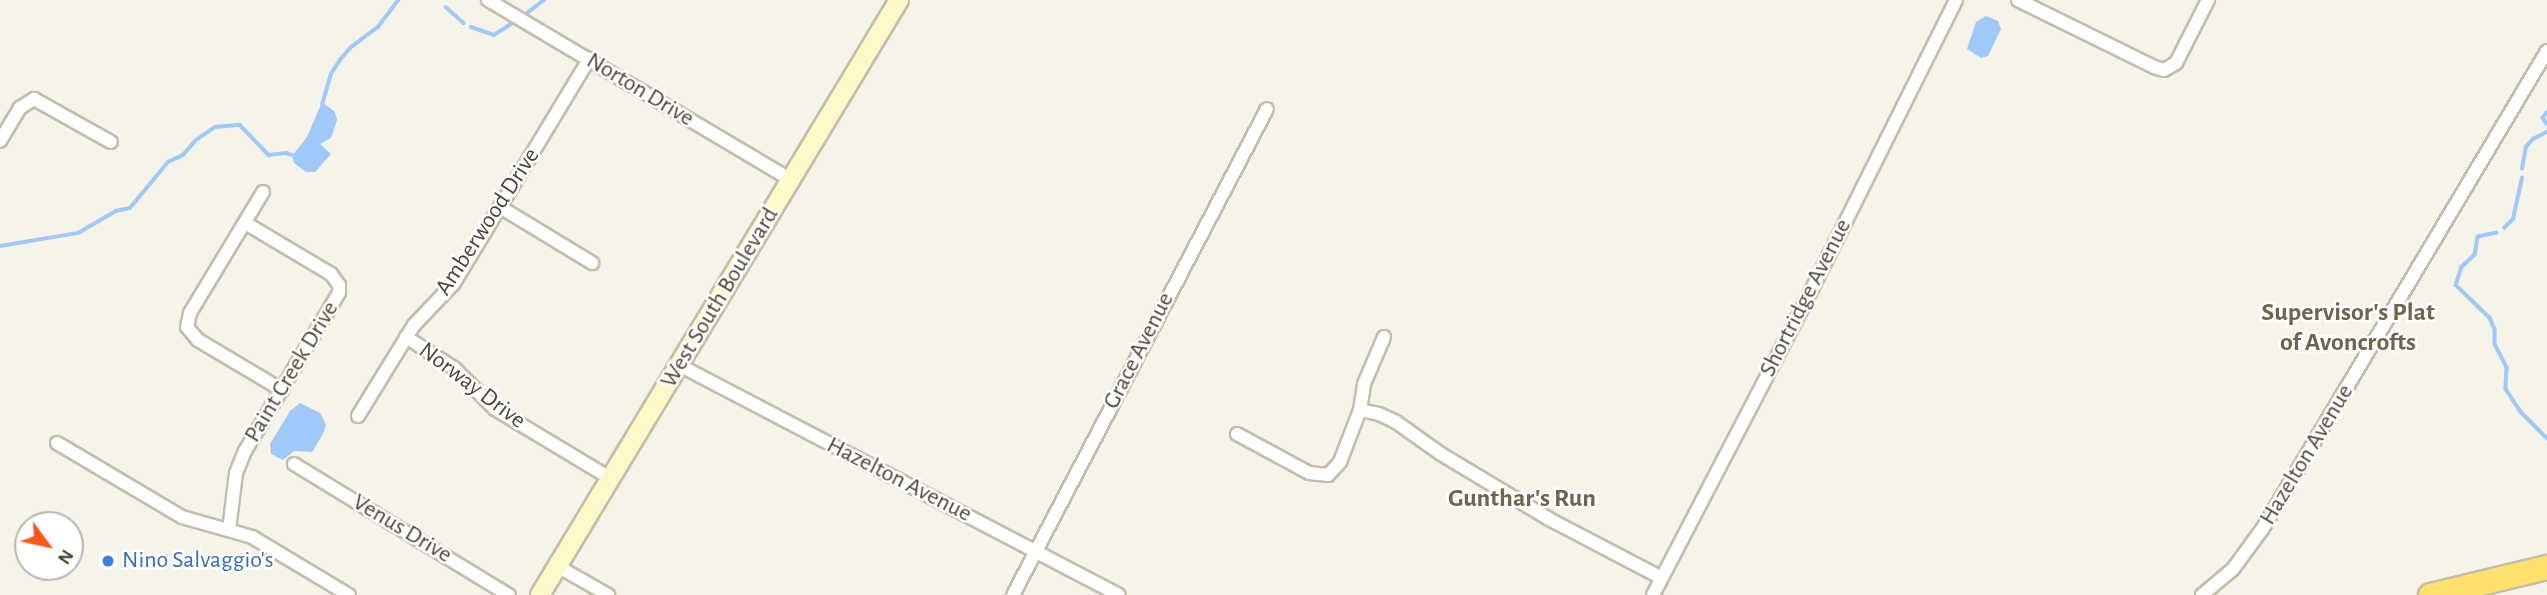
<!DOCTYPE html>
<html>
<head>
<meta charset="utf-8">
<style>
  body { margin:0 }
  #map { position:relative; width:2547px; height:595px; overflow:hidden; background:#f6f4e9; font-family:"Alegreya Sans",sans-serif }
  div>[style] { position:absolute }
  .water>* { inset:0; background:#9fc9f9 }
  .stream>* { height:3.5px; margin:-1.75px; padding:0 1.75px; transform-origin:1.75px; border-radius:1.75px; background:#9fc9f9 }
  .roads { filter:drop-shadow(2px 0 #c3beaa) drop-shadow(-2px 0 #c3beaa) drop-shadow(0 2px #c3beaa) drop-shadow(0 -2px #c3beaa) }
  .street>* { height:12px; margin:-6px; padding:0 6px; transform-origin:6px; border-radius:6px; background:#fff }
  .secondary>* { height:18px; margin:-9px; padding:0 9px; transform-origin:9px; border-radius:9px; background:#fff9ca }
  .highway>* { height:23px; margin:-11.5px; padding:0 11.5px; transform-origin:11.5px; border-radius:11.5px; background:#ffe16b }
  .dots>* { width:19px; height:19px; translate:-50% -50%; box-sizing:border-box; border:4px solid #fff; border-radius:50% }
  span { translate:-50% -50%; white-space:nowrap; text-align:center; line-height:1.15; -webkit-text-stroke:5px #fff; paint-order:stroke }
  .street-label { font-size:24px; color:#4b4536 }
  .shop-label { font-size:24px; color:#366cbe }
  .left { translate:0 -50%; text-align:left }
  .neighbourhood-label { font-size:26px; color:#6f654c; font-weight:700 }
  .north { position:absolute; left:14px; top:511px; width:70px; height:70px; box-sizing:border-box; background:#fff; border:2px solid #b7b5af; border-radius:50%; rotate:123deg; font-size:19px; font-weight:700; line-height:28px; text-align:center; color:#4b4536 }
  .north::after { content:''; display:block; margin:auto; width:24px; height:32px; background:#ff5717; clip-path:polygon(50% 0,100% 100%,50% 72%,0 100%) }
</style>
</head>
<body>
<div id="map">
  <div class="water">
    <div style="clip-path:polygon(1986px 16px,1998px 21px,2001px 29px,1988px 56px,1981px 58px,1967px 49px,1976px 22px)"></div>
    <div style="clip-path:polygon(322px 102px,335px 112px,337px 120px,331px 138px,320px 144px,331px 154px,315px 172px,306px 172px,294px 163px,292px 156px,307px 137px)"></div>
    <div style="clip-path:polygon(300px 403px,320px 413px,326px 424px,324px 432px,312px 452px,294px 451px,283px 460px,271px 454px,270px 444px,290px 411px)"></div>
  </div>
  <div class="stream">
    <div style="left:446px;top:7px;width:24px;rotate:42deg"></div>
    <div style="left:526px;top:14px;width:23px;rotate:-38deg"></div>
    <div style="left:471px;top:27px;width:24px;rotate:19deg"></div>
    <div style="left:494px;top:35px;width:20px;rotate:-33deg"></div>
    <div style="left:322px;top:105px;width:32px;rotate:-74deg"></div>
    <div style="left:331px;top:74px;width:17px;rotate:-57deg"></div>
    <div style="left:340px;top:60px;width:16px;rotate:-50deg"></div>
    <div style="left:350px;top:48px;width:35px;rotate:-37deg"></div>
    <div style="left:378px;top:27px;width:34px;rotate:-53deg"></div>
    <div style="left:2547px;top:113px;width:6px;rotate:129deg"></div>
    <div style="left:2543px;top:118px;width:7px;rotate:56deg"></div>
    <div style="left:2522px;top:169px;width:22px;rotate:-80deg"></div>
    <div style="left:2526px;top:147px;width:11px;rotate:-49deg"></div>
    <div style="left:2533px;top:139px;width:16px;rotate:-27deg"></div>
    <div style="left:2504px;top:228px;width:13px;rotate:-45deg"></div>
    <div style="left:2513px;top:219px;width:42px;rotate:-77.6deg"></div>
    <div style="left:2497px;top:233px;width:19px;rotate:168deg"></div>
    <div style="left:2478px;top:237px;width:18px;rotate:99deg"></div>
    <div style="left:2475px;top:255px;width:18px;rotate:137deg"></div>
    <div style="left:2462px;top:267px;width:19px;rotate:108deg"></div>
    <div style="left:2456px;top:285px;width:47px;rotate:44.1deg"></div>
    <div style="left:2490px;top:318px;width:12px;rotate:66deg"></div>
    <div style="left:2495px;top:329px;width:15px;rotate:90deg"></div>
    <div style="left:2495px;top:344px;width:27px;rotate:63deg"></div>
    <div style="left:2507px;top:368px;width:21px;rotate:93deg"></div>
    <div style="left:2506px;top:389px;width:27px;rotate:57deg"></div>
    <div style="left:2521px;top:412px;width:37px;rotate:45deg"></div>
    <div style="left:0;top:246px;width:79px;rotate:-9.5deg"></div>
    <div style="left:78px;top:233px;width:44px;rotate:-30.1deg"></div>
    <div style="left:116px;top:211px;width:14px;rotate:-12deg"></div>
    <div style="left:130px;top:208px;width:60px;rotate:-50.4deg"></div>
    <div style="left:168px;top:162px;width:17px;rotate:-25deg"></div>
    <div style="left:183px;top:155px;width:18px;rotate:-49deg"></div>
    <div style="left:195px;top:141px;width:24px;rotate:-35deg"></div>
    <div style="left:215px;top:127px;width:25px;rotate:-5deg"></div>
    <div style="left:240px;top:125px;width:42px;rotate:46deg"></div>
    <div style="left:269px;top:155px;width:17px;rotate:-7deg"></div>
    <div style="left:286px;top:153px;width:9px;rotate:18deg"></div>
  </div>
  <div class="roads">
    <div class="street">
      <div style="left:488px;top:0;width:352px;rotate:30.7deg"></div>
      <div style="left:2018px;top:0;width:152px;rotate:26.2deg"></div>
      <div style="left:2154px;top:67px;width:10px;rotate:17deg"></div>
      <div style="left:2164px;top:70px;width:14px;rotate:-30deg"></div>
      <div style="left:2176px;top:63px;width:71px;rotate:-63.1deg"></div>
      <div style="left:0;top:141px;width:39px;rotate:-59deg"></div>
      <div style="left:20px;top:108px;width:17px;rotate:-33deg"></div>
      <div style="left:34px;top:99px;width:88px;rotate:29.2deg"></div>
      <div style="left:263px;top:192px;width:141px;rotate:121.1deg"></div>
      <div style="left:190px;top:313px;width:14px;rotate:102deg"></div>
      <div style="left:187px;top:327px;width:17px;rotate:50deg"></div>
      <div style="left:198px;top:340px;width:98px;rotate:30.8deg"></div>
      <div style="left:500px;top:207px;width:108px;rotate:31.3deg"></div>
      <div style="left:406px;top:337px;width:57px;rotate:32.9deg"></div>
      <div style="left:454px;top:368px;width:58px;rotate:45deg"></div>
      <div style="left:495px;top:409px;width:134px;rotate:31deg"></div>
      <div style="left:679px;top:365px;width:496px;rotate:27.6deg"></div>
      <div style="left:1360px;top:410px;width:26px;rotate:-81deg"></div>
      <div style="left:1364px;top:384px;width:51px;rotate:-66.9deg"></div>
      <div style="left:358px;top:416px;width:107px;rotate:-58.4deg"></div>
      <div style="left:414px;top:325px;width:58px;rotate:-46.4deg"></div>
      <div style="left:454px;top:283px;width:262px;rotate:-58.9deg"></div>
      <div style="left:1237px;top:434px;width:82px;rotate:28.4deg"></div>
      <div style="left:1309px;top:473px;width:19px;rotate:6deg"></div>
      <div style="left:1328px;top:475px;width:18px;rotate:-47deg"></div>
      <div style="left:1340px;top:462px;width:56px;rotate:-69deg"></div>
      <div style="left:1360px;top:410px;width:19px;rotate:12deg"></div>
      <div style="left:1379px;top:414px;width:19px;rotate:25deg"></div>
      <div style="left:1396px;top:422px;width:55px;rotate:35.4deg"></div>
      <div style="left:1441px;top:454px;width:126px;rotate:31deg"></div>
      <div style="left:1549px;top:519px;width:127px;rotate:27.6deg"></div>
      <div style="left:57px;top:443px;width:145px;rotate:30.6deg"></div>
      <div style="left:182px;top:517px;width:73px;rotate:15.9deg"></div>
      <div style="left:252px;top:537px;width:113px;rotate:30.9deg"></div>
      <div style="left:294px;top:464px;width:252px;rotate:31.4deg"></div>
      <div style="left:229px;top:530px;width:57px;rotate:-83deg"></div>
      <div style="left:236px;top:473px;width:24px;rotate:-68deg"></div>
      <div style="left:245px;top:451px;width:184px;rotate:-59.3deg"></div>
      <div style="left:339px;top:293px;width:8px;rotate:-90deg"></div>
      <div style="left:339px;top:285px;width:14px;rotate:-126deg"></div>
      <div style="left:331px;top:274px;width:100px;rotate:-149.3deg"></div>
      <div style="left:557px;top:566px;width:59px;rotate:29.6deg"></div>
      <div style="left:1013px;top:595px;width:548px;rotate:-62.41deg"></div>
      <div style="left:1653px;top:595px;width:331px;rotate:-62.5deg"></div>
      <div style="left:1806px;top:301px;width:336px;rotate:-63.5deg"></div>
      <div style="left:2202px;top:595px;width:40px;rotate:-40deg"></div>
      <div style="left:2233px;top:569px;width:51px;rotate:-53.8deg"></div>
      <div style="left:2263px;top:528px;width:555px;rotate:-59.23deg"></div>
    </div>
    <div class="secondary">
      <div style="left:540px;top:595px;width:695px;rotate:-58.89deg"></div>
    </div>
    <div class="highway">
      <div style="left:2430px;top:595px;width:120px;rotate:-13.5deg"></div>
    </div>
  </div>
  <div class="dots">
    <div style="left:108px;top:561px;background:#3f7fe0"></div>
  </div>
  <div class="street-label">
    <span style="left:640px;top:90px;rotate:31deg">Norton Drive</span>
    <span style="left:488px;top:222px;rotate:-57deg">Amberwood Drive</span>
    <span style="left:720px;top:298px;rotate:-59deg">West South Boulevard</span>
    <span style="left:1806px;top:298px;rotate:-63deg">Shortridge Avenue</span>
    <span style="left:1139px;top:351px;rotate:-63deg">Grace Avenue</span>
    <span style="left:292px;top:372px;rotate:-59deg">Paint Creek Drive</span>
    <span style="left:472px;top:386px;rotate:37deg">Norway Drive</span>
    <span style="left:2307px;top:455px;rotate:-59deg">Hazelton Avenue</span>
    <span style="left:899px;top:480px;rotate:27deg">Hazelton Avenue</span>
    <span style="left:402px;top:529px;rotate:31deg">Venus Drive</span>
  </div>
  <div class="shop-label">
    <span class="left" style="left:122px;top:561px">Nino Salvaggio's</span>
  </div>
  <div class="neighbourhood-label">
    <span style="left:2348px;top:328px">Supervisor's Plat<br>of Avoncrofts</span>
    <span style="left:1522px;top:499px">Gunthar's Run</span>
  </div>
  <div class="north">N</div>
</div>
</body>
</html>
